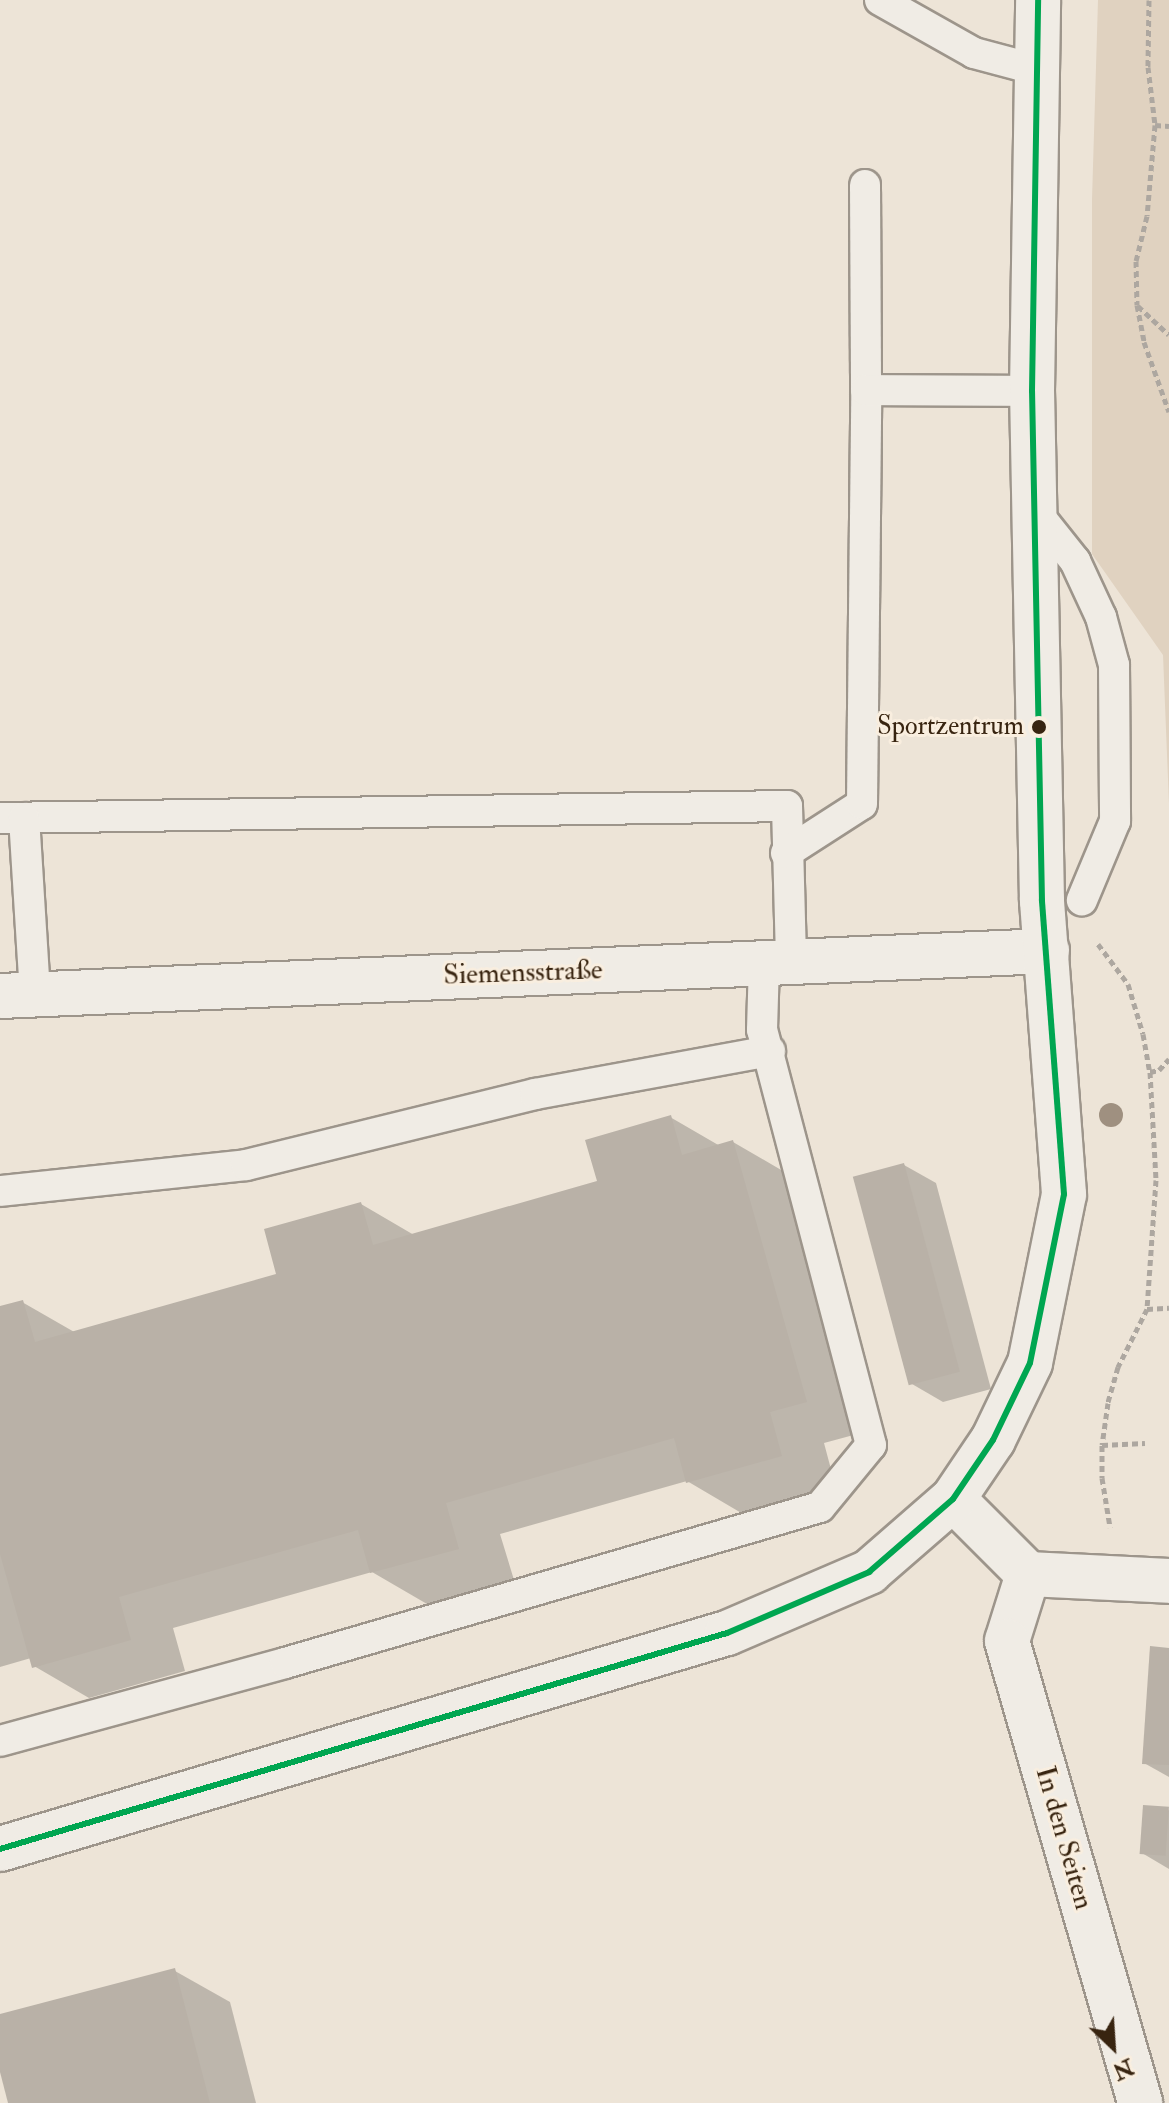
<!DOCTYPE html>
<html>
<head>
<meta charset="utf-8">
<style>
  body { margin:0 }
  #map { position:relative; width:1169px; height:2103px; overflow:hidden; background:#ede4d7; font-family:"IM FELL Double Pica",serif }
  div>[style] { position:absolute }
  .green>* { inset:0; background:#e0d2c0 }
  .shadow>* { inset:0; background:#0003 }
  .building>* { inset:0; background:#b9b1a7; transform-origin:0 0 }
  .path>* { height:5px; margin-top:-2.5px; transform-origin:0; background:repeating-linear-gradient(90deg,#ada7a0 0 6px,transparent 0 10px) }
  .roads { filter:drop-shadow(2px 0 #9d958b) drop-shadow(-2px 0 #9d958b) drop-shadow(0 2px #9d958b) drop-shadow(0 -2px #9d958b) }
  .lane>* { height:30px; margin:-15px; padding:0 15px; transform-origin:15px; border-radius:15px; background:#f0ece5 }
  .street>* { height:44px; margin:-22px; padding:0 22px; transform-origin:22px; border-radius:22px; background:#f0ece5 }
  .bus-1>* { height:6px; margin:-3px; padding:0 3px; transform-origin:3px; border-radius:3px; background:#00a651 }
  .trees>* { width:24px; height:24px; margin:-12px; border-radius:50%; background:#9f9080 }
  .dots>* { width:22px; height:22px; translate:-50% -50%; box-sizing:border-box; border:4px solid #f9eedf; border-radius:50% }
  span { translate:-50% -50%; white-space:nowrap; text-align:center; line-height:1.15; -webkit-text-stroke:6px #f9eedf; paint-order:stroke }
  .bus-label { font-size:26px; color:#382410 }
  .right { translate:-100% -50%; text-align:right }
  .street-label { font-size:28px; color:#382410 }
  .north { position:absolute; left:1073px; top:2007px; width:80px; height:80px; -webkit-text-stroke:6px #f9eedf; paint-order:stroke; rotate:155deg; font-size:22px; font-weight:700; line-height:32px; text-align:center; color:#382410 }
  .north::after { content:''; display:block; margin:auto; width:28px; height:36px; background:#382410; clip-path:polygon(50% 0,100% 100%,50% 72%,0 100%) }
</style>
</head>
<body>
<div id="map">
  <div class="green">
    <div style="clip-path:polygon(1098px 0,1169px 0,1169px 804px,1163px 655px,1092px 554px,1092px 199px)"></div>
  </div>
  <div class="shadow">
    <div style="clip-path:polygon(670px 1117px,720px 1146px,733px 1142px,788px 1174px,861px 1433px,824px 1443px,836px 1488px,743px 1514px,687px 1481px,500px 1534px,514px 1580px,427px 1604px,372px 1572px,173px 1628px,185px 1671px,89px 1698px,34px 1666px,31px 1658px,0 1667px,0 1308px,22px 1302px,76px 1333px,278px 1275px,361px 1204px,414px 1235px,599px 1183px)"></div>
    <div style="clip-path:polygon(904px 1165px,936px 1183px,991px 1389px,943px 1402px,912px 1384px)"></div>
    <div style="clip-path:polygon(1169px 1650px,1169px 1777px,1144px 1763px)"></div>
    <div style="clip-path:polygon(1169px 1809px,1169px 1869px,1142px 1853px)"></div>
    <div style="clip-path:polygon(175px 1971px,230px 2002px,256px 2103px,10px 2103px,0 2064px,0 2016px)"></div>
  </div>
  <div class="building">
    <div style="clip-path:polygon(671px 1115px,682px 1155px,733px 1140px,807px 1402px,770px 1412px,782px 1456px,686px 1483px,674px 1438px,446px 1503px,459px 1549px,370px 1573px,358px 1530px,119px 1597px,131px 1640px,32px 1668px,0 1554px,0 1306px,23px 1300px,35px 1342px,276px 1274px,264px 1229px,361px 1202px,373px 1245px,597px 1181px,585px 1140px)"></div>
    <div style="left:904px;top:1163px;width:216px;height:53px;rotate:75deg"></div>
    <div style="clip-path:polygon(1150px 1646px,1169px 1648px,1169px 1765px,1142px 1764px)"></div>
    <div style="left:1143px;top:1805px;width:26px;height:49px;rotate:4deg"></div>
    <div style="clip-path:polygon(175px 1968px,210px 2103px,8px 2103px,0 2072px,0 2014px)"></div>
  </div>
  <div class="path">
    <div style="left:1149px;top:0;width:67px;rotate:90.9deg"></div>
    <div style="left:1148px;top:67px;width:58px;rotate:83.1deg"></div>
    <div style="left:1155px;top:125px;width:91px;rotate:95deg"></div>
    <div style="left:1147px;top:216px;width:46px;rotate:103.7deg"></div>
    <div style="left:1136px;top:261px;width:44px;rotate:88.7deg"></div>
    <div style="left:1137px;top:305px;width:38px;rotate:79deg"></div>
    <div style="left:1144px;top:342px;width:74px;rotate:70.3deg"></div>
    <div style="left:1155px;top:125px;width:14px;rotate:4deg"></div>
    <div style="left:1138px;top:306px;width:42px;rotate:43.1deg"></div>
    <div style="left:1098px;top:944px;width:50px;rotate:53.1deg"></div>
    <div style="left:1128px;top:984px;width:52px;rotate:73.3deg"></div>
    <div style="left:1143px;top:1034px;width:39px;rotate:80deg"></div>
    <div style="left:1150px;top:1072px;width:108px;rotate:86.8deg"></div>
    <div style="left:1156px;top:1180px;width:129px;rotate:94deg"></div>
    <div style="left:1147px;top:1309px;width:65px;rotate:116.6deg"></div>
    <div style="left:1118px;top:1367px;width:37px;rotate:106deg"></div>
    <div style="left:1108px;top:1403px;width:42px;rotate:98.1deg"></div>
    <div style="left:1102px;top:1445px;width:33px;rotate:90deg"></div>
    <div style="left:1102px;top:1478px;width:50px;rotate:80.7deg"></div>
    <div style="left:1150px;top:1072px;width:9px;rotate:-13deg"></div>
    <div style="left:1159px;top:1070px;width:15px;rotate:-48deg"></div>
    <div style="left:1147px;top:1309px;width:22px;rotate:-3deg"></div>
    <div style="left:1102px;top:1445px;width:43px;rotate:-2.7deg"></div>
  </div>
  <div class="roads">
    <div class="lane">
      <div style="left:880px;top:0;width:108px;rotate:29.4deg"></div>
      <div style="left:974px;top:53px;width:66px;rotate:14.9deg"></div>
      <div style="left:865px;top:185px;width:205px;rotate:89.7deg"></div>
      <div style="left:1036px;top:512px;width:63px;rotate:51.5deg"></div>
      <div style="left:1075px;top:561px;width:62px;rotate:65.1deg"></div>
      <div style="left:1101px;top:617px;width:50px;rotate:74.8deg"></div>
      <div style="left:1114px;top:665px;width:156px;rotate:89.6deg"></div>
      <div style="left:1115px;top:821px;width:86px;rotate:112.7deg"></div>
      <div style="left:0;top:818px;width:787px;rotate:-0.87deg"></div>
      <div style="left:787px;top:806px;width:156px;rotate:88.5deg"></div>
      <div style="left:24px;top:818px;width:177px;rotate:86.4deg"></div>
      <div style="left:786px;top:853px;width:90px;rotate:-32.8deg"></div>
      <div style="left:862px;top:804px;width:414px;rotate:-89.4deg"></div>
      <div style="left:866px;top:390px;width:166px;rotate:0.3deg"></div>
      <div style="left:0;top:1191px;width:247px;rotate:-6deg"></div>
      <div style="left:246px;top:1165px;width:298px;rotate:-13.8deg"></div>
      <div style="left:535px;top:1094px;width:239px;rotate:-10.4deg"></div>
      <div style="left:0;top:1741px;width:295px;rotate:-15.3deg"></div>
      <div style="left:285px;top:1663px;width:557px;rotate:-16.26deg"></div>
      <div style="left:820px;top:1507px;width:80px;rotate:-50.6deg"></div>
      <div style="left:871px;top:1445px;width:429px;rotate:-104.7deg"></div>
      <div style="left:762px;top:1030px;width:67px;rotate:-88.3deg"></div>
    </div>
    <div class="street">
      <div style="left:0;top:996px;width:1048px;rotate:-2.46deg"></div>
      <div style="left:953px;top:1499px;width:106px;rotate:45deg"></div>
      <div style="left:1028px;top:1574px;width:141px;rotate:2.8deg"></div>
      <div style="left:1028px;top:1574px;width:70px;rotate:107.4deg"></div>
      <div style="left:1007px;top:1641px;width:481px;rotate:73.9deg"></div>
      <div style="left:0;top:1849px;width:758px;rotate:-16.55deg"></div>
      <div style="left:727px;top:1633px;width:155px;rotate:-23.2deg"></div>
      <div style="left:869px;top:1572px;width:111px;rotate:-41deg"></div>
      <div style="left:953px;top:1499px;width:71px;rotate:-55.9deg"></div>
      <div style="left:993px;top:1440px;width:85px;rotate:-64.3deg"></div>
      <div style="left:1030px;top:1363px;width:172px;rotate:-78.6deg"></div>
      <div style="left:1064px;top:1194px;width:294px;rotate:-94.3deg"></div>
      <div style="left:1042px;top:901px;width:510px;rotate:-91.12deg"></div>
      <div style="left:1032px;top:391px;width:391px;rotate:-89.1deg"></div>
    </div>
  </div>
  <div class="bus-1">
    <div style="left:0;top:1849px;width:758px;rotate:-16.55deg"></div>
    <div style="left:727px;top:1633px;width:155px;rotate:-23.2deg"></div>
    <div style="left:869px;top:1572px;width:111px;rotate:-41deg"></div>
    <div style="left:953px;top:1499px;width:71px;rotate:-55.9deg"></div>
    <div style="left:993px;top:1440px;width:85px;rotate:-64.3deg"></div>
    <div style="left:1030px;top:1363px;width:172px;rotate:-78.6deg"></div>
    <div style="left:1064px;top:1194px;width:294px;rotate:-94.3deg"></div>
    <div style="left:1042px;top:901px;width:510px;rotate:-91.12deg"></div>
    <div style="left:1032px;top:391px;width:391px;rotate:-89.1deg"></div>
  </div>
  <div class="trees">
    <div style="left:1111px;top:1115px"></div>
  </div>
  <div class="dots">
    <div style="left:1039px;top:727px;background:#382410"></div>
  </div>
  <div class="bus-label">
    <span class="right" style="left:1024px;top:727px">Sportzentrum</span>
  </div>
  <div class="street-label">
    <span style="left:523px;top:973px;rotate:-2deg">Siemensstraße</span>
    <span style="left:1064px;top:1838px;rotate:74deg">In den Seiten</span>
  </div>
  <div class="north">N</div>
</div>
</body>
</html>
